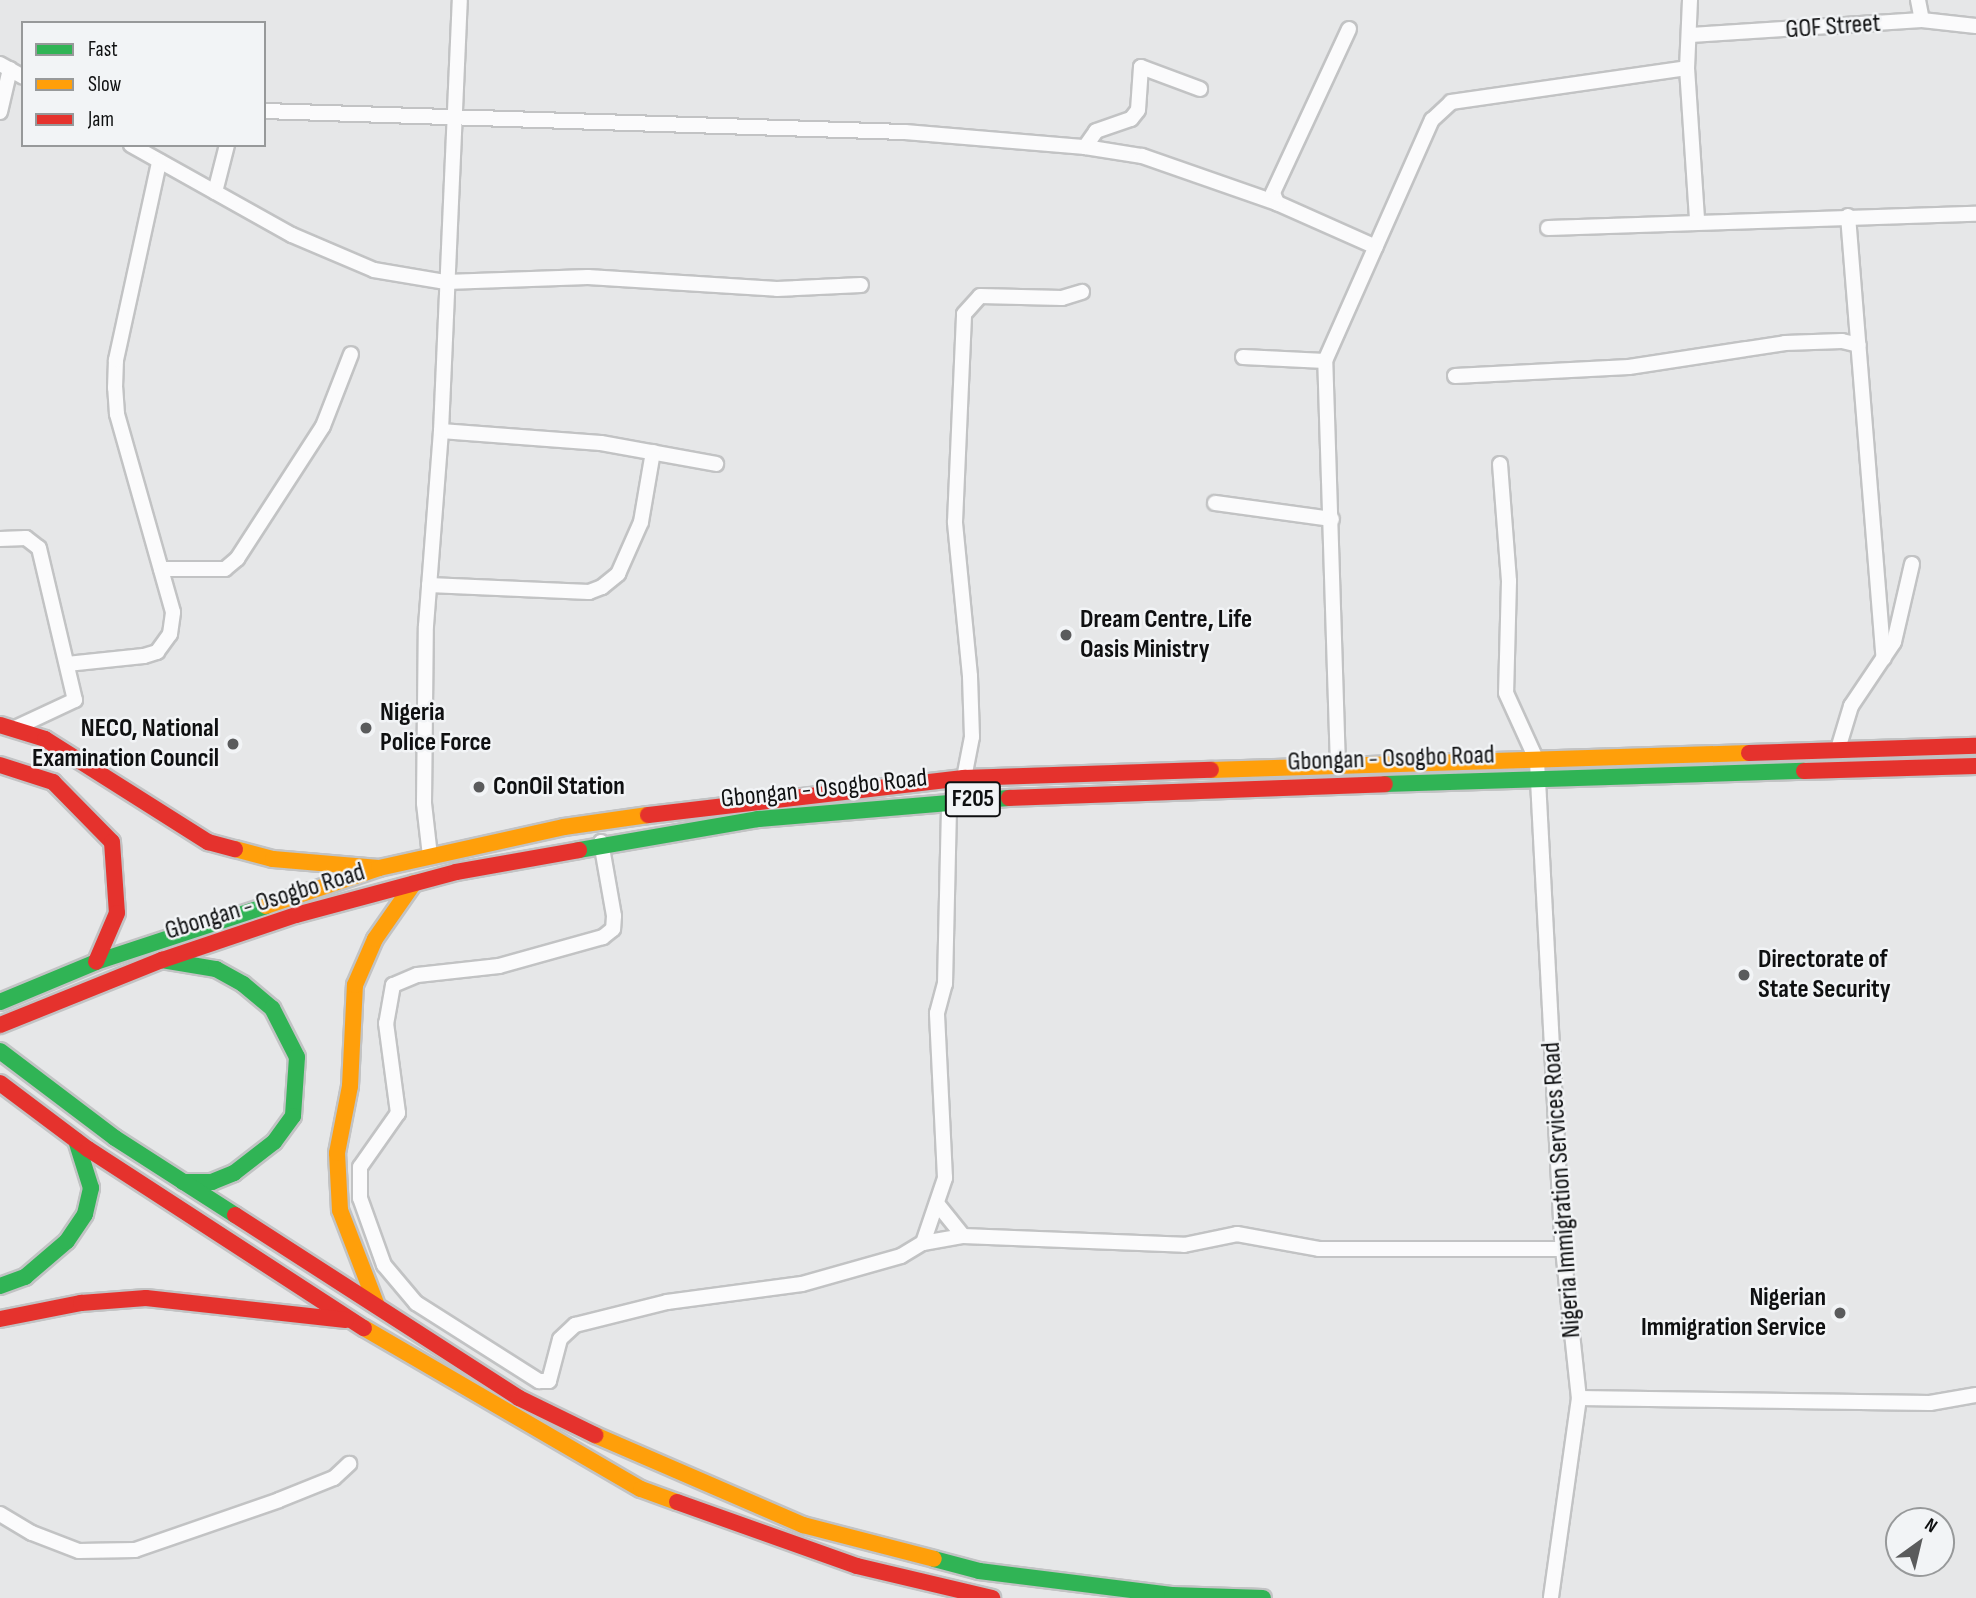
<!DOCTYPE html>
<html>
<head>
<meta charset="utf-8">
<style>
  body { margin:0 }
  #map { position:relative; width:1976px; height:1598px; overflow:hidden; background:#e6e7e8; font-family:"Sofia Sans Condensed",sans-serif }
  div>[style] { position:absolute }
  .roads { filter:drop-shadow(2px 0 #c2c3c4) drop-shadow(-2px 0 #c2c3c4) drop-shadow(0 2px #c2c3c4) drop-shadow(0 -2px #c2c3c4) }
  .street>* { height:14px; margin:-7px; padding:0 7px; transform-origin:7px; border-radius:7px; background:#fbfbfc }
  .fast>* { height:16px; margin:-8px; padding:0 8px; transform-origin:8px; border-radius:8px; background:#30b455 }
  .slow>* { height:16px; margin:-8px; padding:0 8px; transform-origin:8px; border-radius:8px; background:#ff9f0a }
  .jam>* { height:16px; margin:-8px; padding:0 8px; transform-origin:8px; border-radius:8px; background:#e5322d }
  .dots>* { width:19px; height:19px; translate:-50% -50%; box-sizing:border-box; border:4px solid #f2f4f6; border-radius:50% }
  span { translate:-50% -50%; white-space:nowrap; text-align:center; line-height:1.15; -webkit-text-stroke:5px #f2f4f6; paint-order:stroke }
  .shield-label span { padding:2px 5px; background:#f2f4f6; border:2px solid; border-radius:5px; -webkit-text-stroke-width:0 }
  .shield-label { font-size:24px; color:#0f1011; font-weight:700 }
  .street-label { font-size:26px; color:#0f1011 }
  .poi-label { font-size:26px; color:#0f1011; font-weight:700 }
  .left { translate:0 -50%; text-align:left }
  .right { translate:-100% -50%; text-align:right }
  .legend { position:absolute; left:21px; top:21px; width:245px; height:126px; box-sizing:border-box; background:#f2f4f6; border:2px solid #97999a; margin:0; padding:9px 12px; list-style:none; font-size:21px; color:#0f1011 }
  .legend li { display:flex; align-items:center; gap:14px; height:35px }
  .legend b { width:35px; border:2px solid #97999a }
  .north { position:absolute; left:1885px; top:1507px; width:70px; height:70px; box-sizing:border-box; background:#f2f4f6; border:2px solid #97999a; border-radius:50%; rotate:34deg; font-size:19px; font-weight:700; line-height:28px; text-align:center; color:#0f1011 }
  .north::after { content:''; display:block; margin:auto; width:24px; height:32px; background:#5a5b5c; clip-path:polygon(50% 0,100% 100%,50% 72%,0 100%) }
</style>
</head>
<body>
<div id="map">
  <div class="roads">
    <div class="street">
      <div style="left:1690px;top:0;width:68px;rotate:92.5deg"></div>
      <div style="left:1687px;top:68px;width:152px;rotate:86.2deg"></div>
      <div style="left:1918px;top:0;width:20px;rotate:79deg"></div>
      <div style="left:1349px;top:29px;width:181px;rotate:114.9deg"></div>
      <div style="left:1273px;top:193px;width:11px;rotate:68deg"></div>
      <div style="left:1277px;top:203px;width:108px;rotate:24deg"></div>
      <div style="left:1691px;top:35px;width:231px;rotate:-3.7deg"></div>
      <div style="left:1922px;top:20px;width:54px;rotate:6.3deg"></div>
      <div style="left:0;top:64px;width:26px;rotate:29deg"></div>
      <div style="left:264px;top:111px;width:641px;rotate:1.88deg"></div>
      <div style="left:905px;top:132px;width:181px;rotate:4.8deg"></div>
      <div style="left:1085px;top:147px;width:19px;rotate:-55deg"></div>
      <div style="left:1096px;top:131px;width:37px;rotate:-19deg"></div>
      <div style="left:1131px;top:119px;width:11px;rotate:-52deg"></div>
      <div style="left:1138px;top:110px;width:43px;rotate:-86deg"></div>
      <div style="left:1141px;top:67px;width:63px;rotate:20.4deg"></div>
      <div style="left:0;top:112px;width:44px;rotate:-76.9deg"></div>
      <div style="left:131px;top:145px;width:184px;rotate:29.2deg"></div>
      <div style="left:292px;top:235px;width:89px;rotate:23.1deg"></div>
      <div style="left:374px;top:270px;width:73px;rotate:9.5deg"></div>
      <div style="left:446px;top:282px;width:142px;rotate:-2deg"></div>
      <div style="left:588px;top:277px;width:189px;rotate:3.6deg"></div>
      <div style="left:777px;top:289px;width:84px;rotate:-2.7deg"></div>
      <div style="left:1085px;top:147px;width:58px;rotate:9deg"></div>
      <div style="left:1142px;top:156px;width:143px;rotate:19.2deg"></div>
      <div style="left:215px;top:192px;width:49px;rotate:-75.7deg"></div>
      <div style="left:1848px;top:216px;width:444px;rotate:85.4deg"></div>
      <div style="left:1548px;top:228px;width:428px;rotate:-1.9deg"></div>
      <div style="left:1243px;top:357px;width:82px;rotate:2.8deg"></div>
      <div style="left:1455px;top:376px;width:174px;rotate:-3deg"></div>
      <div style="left:1629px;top:367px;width:158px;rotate:-8.7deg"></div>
      <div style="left:1785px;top:343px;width:57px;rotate:-2deg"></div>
      <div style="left:1842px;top:341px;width:17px;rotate:13deg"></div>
      <div style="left:441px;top:431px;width:160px;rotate:4.3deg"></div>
      <div style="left:601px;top:443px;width:117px;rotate:10.3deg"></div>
      <div style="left:1500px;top:464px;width:117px;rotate:85.6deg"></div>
      <div style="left:1509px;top:581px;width:112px;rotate:91.5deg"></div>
      <div style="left:1506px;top:693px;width:75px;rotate:65.5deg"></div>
      <div style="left:1537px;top:761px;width:489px;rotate:87deg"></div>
      <div style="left:1563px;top:1249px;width:150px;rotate:83.9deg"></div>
      <div style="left:1579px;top:1398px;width:202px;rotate:98deg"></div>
      <div style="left:1215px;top:503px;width:118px;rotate:7.8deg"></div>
      <div style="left:0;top:539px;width:26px;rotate:-2deg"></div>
      <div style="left:26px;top:538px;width:16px;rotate:38deg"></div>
      <div style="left:39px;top:548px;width:156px;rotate:76.7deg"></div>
      <div style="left:75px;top:700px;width:64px;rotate:155deg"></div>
      <div style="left:161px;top:569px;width:64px"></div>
      <div style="left:225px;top:569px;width:16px;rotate:-40deg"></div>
      <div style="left:237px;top:559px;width:158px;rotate:-57.1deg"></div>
      <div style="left:323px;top:426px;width:77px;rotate:-68.7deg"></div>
      <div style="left:429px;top:585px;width:160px;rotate:2.5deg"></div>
      <div style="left:589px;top:592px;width:14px;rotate:-21deg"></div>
      <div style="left:602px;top:587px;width:21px;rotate:-39deg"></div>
      <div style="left:618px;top:574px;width:57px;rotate:-66.1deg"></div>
      <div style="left:641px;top:522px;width:71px;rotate:-80.3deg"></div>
      <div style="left:67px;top:664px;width:77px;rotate:-5.9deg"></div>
      <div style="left:144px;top:656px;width:14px;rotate:-17deg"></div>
      <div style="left:157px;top:652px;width:22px;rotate:-54deg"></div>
      <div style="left:170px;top:634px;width:22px;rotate:-82deg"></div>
      <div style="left:173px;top:612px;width:206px;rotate:-105.8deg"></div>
      <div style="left:117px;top:414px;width:26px;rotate:-94deg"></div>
      <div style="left:115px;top:388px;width:28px;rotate:-88deg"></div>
      <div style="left:116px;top:360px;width:203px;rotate:-77.7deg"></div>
      <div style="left:1838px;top:749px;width:45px;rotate:-73.2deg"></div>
      <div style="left:1851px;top:706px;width:77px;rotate:-56.1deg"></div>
      <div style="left:1894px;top:642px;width:80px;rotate:-77deg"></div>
      <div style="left:1338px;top:767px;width:406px;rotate:-91.8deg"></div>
      <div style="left:1325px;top:361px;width:264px;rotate:-66.1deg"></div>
      <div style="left:1432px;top:120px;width:26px;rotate:-43deg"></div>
      <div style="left:1451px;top:102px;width:238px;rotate:-8.2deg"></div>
      <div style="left:964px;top:778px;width:42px;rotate:-79deg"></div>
      <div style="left:972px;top:737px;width:61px;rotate:-91.9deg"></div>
      <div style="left:970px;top:676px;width:155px;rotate:-95.6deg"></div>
      <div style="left:955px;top:522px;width:208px;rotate:-87.5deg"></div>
      <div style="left:964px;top:314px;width:24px;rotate:-48deg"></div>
      <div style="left:980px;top:296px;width:82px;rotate:1.4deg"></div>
      <div style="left:1062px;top:298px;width:21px;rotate:-17deg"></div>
      <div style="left:601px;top:842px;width:75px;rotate:80deg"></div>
      <div style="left:614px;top:916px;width:13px;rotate:94deg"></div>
      <div style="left:613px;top:929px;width:13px;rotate:141deg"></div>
      <div style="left:603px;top:937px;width:108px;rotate:164.4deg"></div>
      <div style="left:499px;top:966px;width:82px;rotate:173.7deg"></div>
      <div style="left:417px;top:975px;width:26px;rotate:157deg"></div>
      <div style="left:393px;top:985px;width:39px;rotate:100deg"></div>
      <div style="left:386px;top:1023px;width:91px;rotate:82.4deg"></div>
      <div style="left:398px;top:1113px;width:66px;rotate:125.1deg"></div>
      <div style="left:360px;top:1167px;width:31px;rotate:90deg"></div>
      <div style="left:360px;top:1198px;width:71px;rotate:70.3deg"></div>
      <div style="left:384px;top:1265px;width:50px;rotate:49.9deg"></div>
      <div style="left:416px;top:1303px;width:146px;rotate:32.4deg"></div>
      <div style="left:539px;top:1381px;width:10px"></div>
      <div style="left:549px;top:1381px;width:43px;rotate:-75.3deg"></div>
      <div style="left:560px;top:1339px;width:21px;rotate:-43deg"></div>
      <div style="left:575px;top:1325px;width:95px;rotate:-14deg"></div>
      <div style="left:667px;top:1302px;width:136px;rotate:-7.6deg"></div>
      <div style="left:802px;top:1284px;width:103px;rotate:-15.8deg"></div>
      <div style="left:901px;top:1256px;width:26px;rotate:-31deg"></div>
      <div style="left:923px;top:1243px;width:41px;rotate:-9.9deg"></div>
      <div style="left:963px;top:1236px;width:221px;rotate:2.3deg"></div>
      <div style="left:1184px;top:1245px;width:54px;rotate:-11.7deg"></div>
      <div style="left:1237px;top:1234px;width:83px;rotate:10.4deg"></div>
      <div style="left:1319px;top:1249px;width:244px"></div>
      <div style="left:430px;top:856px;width:53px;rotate:-96.5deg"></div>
      <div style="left:424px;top:803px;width:177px;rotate:-89.4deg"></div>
      <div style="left:426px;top:626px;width:196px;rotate:-85.6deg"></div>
      <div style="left:441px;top:431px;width:431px;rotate:-87.5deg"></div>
      <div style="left:939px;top:1206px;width:38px;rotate:51deg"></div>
      <div style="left:923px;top:1243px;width:69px;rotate:-71.3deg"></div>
      <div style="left:945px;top:1178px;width:165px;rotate:-92.8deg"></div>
      <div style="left:937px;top:1013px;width:30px;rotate:-75deg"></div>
      <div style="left:945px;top:984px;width:183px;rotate:-88.7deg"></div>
      <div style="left:1579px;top:1398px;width:351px;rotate:0.8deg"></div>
      <div style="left:1930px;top:1403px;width:47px;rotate:-9.9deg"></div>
      <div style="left:0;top:1514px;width:37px;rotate:31deg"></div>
      <div style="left:32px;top:1533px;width:50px;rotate:21deg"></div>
      <div style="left:79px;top:1551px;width:56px;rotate:-1deg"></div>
      <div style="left:135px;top:1550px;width:152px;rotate:-19.1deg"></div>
      <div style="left:279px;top:1500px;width:59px;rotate:-21.8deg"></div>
      <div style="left:334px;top:1478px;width:21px;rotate:-43deg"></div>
    </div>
    <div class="fast">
      <div style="left:1385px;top:784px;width:419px;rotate:-1.8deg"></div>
      <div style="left:579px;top:850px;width:182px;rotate:-9.8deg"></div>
      <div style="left:758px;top:819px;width:252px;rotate:-4.8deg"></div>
      <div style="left:162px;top:960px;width:55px;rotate:9.5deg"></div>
      <div style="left:216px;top:969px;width:31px;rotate:29deg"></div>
      <div style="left:243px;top:984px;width:38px;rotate:40deg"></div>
      <div style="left:272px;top:1008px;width:55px;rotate:63deg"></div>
      <div style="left:297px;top:1057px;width:59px;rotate:93.9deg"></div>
      <div style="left:293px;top:1116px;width:32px;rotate:126deg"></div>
      <div style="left:274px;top:1142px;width:51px;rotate:142.2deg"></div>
      <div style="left:234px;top:1173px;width:24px;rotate:158deg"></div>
      <div style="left:212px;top:1182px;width:29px;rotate:180deg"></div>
      <div style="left:0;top:1002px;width:104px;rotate:-22.6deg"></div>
      <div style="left:96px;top:962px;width:179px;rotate:-18.2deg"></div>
      <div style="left:0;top:1051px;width:144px;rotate:37.1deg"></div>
      <div style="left:115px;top:1138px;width:143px;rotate:32.7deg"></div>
      <div style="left:0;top:1286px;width:27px;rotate:-20deg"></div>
      <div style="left:25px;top:1277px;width:55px;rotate:-40.6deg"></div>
      <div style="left:67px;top:1241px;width:32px;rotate:-56deg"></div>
      <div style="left:85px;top:1214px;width:27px;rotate:-77deg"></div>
      <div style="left:91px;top:1188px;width:50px;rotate:-107.4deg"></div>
      <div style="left:934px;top:1559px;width:47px;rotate:14.9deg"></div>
      <div style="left:979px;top:1571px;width:194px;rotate:7.1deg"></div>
      <div style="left:1172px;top:1595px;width:91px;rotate:1.9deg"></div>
    </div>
    <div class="slow">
      <div style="left:1211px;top:770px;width:538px;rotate:-1.81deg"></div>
      <div style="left:235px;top:849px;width:39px;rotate:15deg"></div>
      <div style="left:273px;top:859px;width:106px;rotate:4.9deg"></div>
      <div style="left:266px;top:906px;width:119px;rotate:-18.6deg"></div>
      <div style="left:379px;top:868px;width:189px;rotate:-12.5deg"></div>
      <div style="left:564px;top:827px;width:85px;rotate:-8.1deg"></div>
      <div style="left:377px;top:1306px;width:103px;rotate:-111.1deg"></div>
      <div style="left:340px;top:1210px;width:57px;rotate:-93deg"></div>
      <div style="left:337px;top:1153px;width:68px;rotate:-79deg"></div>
      <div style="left:350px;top:1086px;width:101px;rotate:-87.2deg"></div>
      <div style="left:355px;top:985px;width:50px;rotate:-66.5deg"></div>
      <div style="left:375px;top:939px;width:68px;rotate:-55.1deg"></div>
      <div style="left:364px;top:1328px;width:320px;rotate:30.2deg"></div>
      <div style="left:641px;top:1489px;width:38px;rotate:20deg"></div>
      <div style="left:595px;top:1435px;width:227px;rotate:23.4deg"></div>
      <div style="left:803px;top:1525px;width:135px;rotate:14.5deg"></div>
    </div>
    <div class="jam">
      <div style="left:0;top:725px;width:47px;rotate:17.3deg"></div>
      <div style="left:45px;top:739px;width:193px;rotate:32.3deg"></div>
      <div style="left:208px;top:842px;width:28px;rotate:15deg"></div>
      <div style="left:1749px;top:753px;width:227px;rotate:-1.8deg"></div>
      <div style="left:0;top:765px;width:56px;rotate:17.8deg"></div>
      <div style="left:53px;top:782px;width:84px;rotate:45.5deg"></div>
      <div style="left:112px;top:842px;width:71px;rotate:86deg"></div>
      <div style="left:117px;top:913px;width:53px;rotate:113.2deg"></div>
      <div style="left:1804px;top:771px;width:172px;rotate:-1.7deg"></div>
      <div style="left:1009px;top:798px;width:376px;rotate:-2.1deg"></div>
      <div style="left:648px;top:815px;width:318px;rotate:-6.7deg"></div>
      <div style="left:964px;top:778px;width:247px;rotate:-1.9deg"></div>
      <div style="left:0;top:1025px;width:175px;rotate:-21.9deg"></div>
      <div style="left:162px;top:960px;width:141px;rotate:-18.6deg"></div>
      <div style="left:296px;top:915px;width:166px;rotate:-15deg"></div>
      <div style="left:456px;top:872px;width:125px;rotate:-10.1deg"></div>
      <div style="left:0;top:1083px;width:110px;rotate:36.9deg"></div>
      <div style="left:88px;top:1149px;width:329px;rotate:33deg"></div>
      <div style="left:235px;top:1215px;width:338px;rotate:32.8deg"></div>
      <div style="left:519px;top:1398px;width:85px;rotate:26deg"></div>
      <div style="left:0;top:1319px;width:83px;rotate:-11.2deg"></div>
      <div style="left:81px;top:1303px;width:65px;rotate:-4.4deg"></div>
      <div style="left:146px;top:1298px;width:201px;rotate:6.3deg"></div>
      <div style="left:677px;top:1502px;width:191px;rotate:19.6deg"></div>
      <div style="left:857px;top:1566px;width:139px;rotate:13.3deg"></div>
    </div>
  </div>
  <div class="dots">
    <div style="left:1066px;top:635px;background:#5a5b5c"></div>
    <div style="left:366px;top:728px;background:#5a5b5c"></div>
    <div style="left:233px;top:744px;background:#5a5b5c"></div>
    <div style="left:479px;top:787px;background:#5a5b5c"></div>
    <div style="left:1744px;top:975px;background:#5a5b5c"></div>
    <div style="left:1840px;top:1313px;background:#5a5b5c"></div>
  </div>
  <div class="shield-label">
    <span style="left:973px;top:799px">F205</span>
  </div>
  <div class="street-label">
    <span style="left:1833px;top:27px;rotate:-4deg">GOF Street</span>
    <span style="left:1391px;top:759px;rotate:-2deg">Gbongan - Osogbo Road</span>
    <span style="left:824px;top:789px;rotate:-6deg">Gbongan - Osogbo Road</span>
    <span style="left:265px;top:902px;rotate:-17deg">Gbongan - Osogbo Road</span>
    <span style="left:1562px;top:1190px;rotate:-94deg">Nigeria Immigration Services Road</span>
  </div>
  <div class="poi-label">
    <span class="left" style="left:1080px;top:635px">Dream Centre, Life<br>Oasis Ministry</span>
    <span class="left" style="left:380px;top:728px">Nigeria<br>Police Force</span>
    <span class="right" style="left:219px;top:744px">NECO, National<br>Examination Council</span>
    <span class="left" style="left:493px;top:787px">ConOil Station</span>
    <span class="left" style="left:1758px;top:975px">Directorate of<br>State Security</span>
    <span class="right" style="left:1826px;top:1313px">Nigerian<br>Immigration Service</span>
  </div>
  <ul class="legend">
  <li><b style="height:9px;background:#30b455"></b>Fast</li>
  <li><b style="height:9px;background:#ff9f0a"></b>Slow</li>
  <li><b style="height:9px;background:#e5322d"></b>Jam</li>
  </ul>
  <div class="north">N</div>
</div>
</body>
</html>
